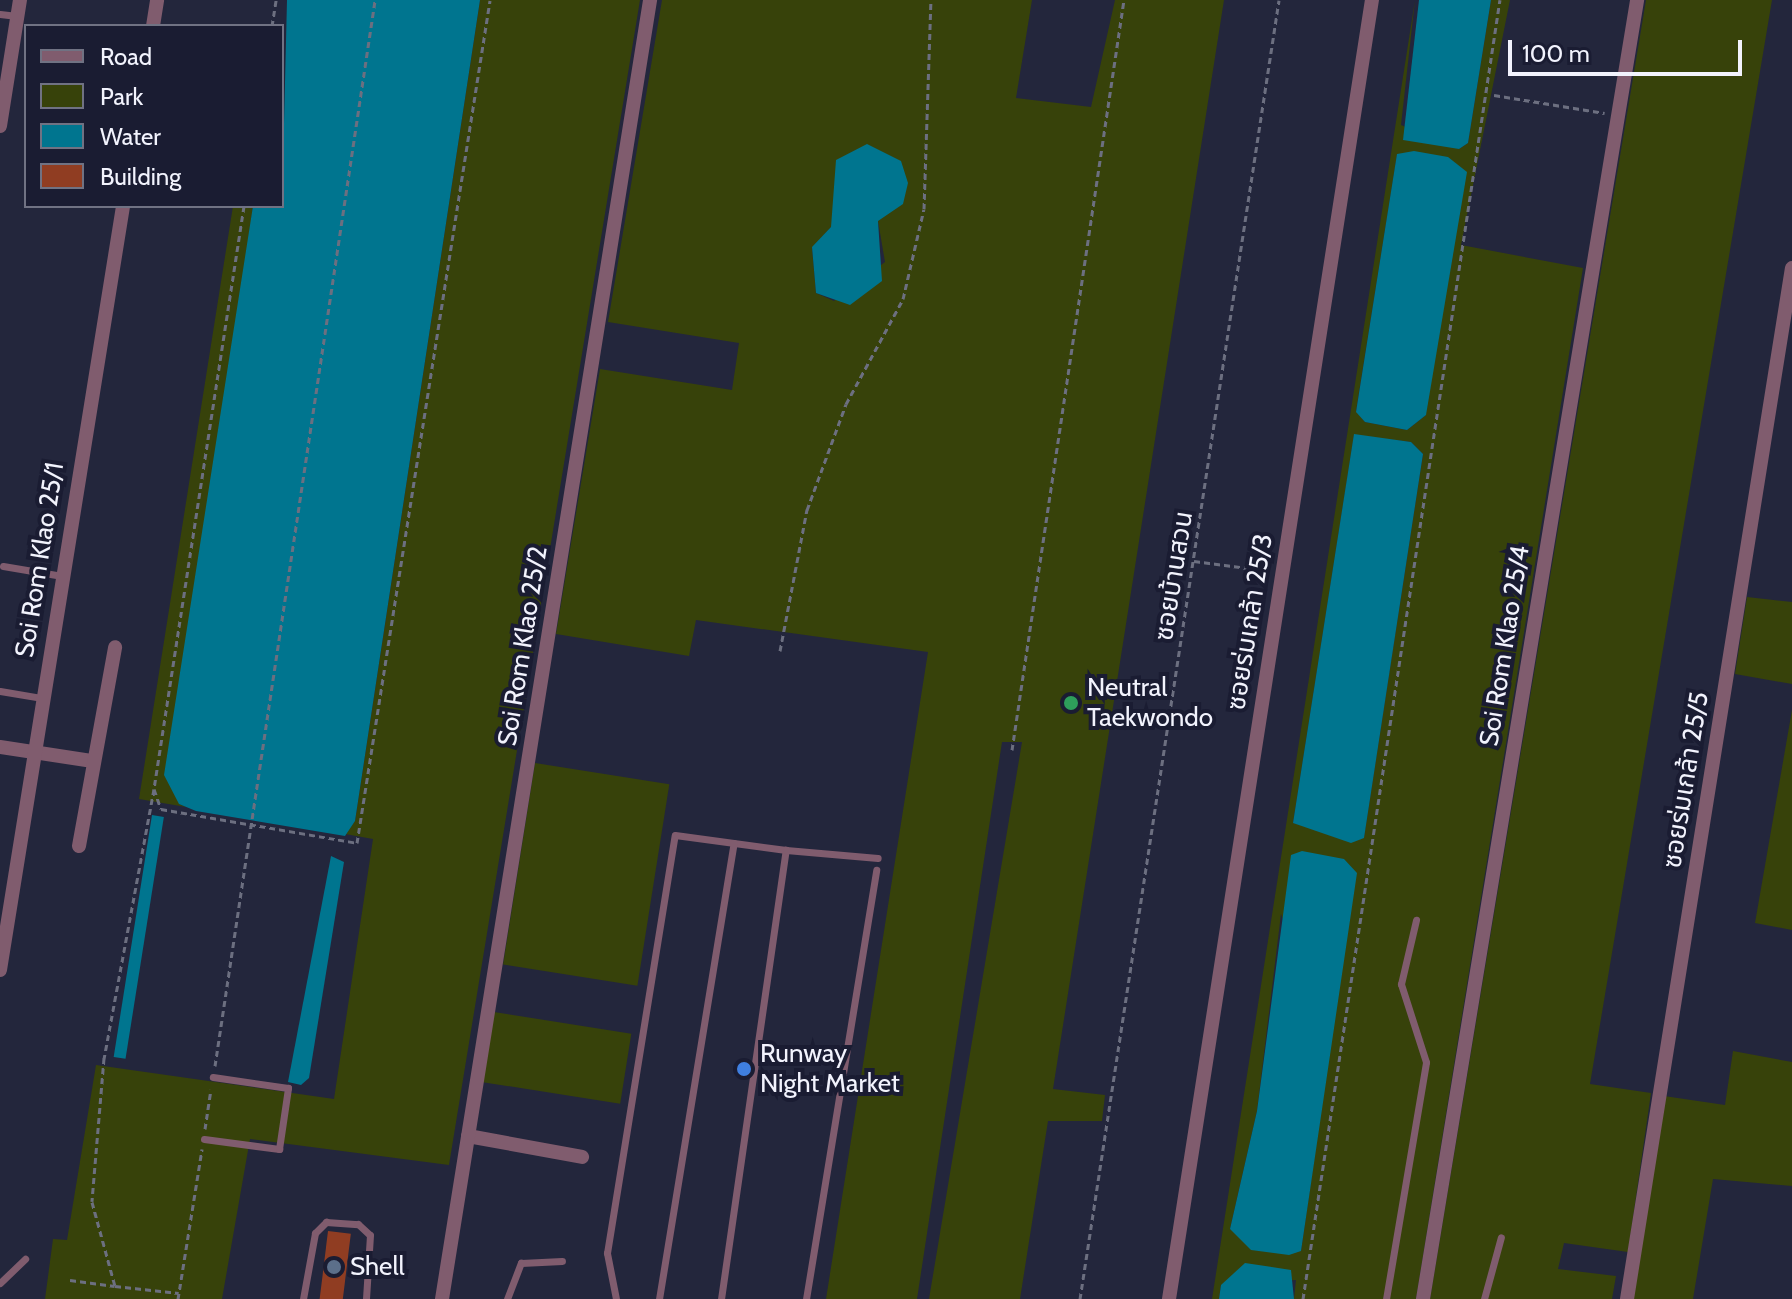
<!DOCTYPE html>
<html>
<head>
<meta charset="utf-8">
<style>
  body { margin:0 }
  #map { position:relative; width:1792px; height:1299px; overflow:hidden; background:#23263c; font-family:Cabin,"Noto Sans Thai",sans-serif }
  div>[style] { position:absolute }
  .green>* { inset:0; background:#37420a; transform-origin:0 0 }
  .water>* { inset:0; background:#00758f; transform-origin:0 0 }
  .building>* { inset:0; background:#903d22; transform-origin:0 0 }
  .path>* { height:3px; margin-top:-1.5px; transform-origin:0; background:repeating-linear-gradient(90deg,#6c6f80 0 6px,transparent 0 10px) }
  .service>* { height:7px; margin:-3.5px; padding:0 3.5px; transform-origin:3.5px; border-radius:3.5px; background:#805c6e }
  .minor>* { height:14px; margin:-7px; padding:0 7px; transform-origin:7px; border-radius:7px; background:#805c6e }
  .dots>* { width:22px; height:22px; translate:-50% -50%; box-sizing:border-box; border:4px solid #1a1c32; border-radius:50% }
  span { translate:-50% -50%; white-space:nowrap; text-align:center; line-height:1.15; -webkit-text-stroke:8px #1a1c32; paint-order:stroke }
  .street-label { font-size:26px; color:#f2f3fd }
  .poi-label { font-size:26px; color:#f2f3fd }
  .left { translate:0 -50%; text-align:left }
  .legend { position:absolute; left:24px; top:24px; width:260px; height:184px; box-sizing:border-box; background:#1a1c32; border:2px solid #707283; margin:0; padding:10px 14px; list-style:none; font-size:24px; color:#f2f3fd }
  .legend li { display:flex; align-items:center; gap:16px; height:40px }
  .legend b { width:40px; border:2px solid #707283 }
  .scale { position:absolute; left:1508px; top:40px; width:234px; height:36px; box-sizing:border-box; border:4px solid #f2f3fd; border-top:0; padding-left:10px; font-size:24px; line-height:28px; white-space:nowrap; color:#f2f3fd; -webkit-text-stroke:6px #1a1c32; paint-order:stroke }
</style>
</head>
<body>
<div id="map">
  <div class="green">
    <div style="clip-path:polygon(480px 0,640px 0,449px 1165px,250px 1139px,222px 1299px,45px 1299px,53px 1239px,67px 1240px,96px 1065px,334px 1099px,373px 839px,345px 834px,355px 821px)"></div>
    <div style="clip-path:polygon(evenodd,662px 0,1032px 0,1016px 98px,1091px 107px,1115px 0,1224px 0,1053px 1089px,1105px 1095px,1102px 1121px,1048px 1121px,1020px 1299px,929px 1299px,1022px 742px,1002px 742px,917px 1299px,826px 1299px,928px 652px,696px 620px,689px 656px,556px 634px,600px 369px,732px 390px,739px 343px,608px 322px,662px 0,878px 221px,885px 262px,834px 301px,816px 293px,812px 248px,831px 227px,878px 221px)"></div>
    <div style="clip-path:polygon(evenodd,1415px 0,1401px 125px,1459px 149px,1468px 143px,1491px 0,1510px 0,1461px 245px,1583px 268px,1416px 1299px,1294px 1299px,1296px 1280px,1221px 1285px,1219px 1299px,1212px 1299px,1415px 0,1397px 155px,1426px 415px,1407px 430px,1365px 422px,1356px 411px,1397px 155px,1415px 0,1354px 435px,1411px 442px,1423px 454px,1364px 837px,1293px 823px,1354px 435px,1415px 0,1281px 914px,1330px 1048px,1301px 1251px,1230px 1229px,1257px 1111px,1281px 914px)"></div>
    <div style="clip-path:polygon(1646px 0,1772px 0,1590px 1084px,1651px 1093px,1628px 1252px,1564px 1243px,1558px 1269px,1616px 1276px,1612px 1299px,1430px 1299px)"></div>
    <div style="clip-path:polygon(233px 206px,253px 206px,179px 804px,186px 807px,139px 799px)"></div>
    <div style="clip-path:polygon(1747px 597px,1792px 602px,1792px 684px,1735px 674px)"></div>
    <div style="clip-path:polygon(1792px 710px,1792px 930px,1755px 923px)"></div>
    <div style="left:535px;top:763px;width:136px;height:204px;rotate:9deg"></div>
    <div style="left:494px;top:1012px;width:139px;height:71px;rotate:9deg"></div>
    <div style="clip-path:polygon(1733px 1051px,1792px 1062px,1792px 1186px,1713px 1179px,1693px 1299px,1633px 1299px,1664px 1096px,1725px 1105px)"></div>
  </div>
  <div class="water">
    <div style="clip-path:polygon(287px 0,480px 0,355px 821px,345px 836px,196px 811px,179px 804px,164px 775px,253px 206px,282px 206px)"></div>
    <div style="clip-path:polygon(1419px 0,1491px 0,1468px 143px,1459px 149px,1403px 140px)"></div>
    <div style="clip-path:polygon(867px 144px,901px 161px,908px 183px,903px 204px,878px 221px,882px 281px,850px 305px,816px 293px,812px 247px,831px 227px,836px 160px)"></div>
    <div style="clip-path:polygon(1414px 151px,1448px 157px,1467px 172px,1426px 415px,1407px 430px,1365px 422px,1356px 412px,1397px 154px)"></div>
    <div style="clip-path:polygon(1354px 434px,1411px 442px,1423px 454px,1364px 838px,1351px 843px,1293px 823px)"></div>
    <div style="left:152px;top:815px;width:12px;height:245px;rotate:9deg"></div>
    <div style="clip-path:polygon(1302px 851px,1344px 859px,1357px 873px,1301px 1251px,1289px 1255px,1251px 1250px,1230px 1229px,1257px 1111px,1291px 855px)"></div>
    <div style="clip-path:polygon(331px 856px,344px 862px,309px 1078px,301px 1085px,288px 1082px)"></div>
    <div style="clip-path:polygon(1245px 1263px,1291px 1270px,1294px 1299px,1219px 1299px,1221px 1285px)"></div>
  </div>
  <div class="building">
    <div style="left:328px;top:1231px;width:23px;height:69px;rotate:7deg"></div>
  </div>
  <div class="path">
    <div style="left:272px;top:26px;width:26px;rotate:-81deg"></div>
    <div style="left:1494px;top:95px;width:112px;rotate:9.2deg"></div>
    <div style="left:244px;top:206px;width:590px;rotate:98.78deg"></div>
    <div style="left:154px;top:789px;width:21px;rotate:71deg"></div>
    <div style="left:161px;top:809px;width:199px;rotate:9.8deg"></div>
    <div style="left:357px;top:843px;width:853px;rotate:-81.03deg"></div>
    <div style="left:1194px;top:561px;width:77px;rotate:7.5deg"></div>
    <div style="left:780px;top:651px;width:144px;rotate:-79.2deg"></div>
    <div style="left:807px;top:510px;width:113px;rotate:-69.8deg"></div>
    <div style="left:846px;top:404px;width:119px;rotate:-61.5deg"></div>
    <div style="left:903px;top:299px;width:92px;rotate:-76.9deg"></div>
    <div style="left:924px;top:209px;width:209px;rotate:-88.1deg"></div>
    <div style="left:1012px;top:750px;width:758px;rotate:-81.51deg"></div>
    <div style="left:154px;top:789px;width:274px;rotate:100.5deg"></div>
    <div style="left:104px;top:1058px;width:144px;rotate:94.8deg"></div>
    <div style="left:92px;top:1202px;width:87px;rotate:74.7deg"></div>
    <div style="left:115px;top:1286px;width:64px;rotate:6.2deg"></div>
    <div style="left:215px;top:1066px;width:1078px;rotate:-81.46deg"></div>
    <div style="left:205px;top:1129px;width:40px;rotate:-81.5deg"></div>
    <div style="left:70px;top:1280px;width:45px;rotate:7.6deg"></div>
    <div style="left:178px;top:1299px;width:152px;rotate:-80.9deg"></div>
    <div style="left:1080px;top:1299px;width:1314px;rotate:-81.29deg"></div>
    <div style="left:1303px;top:1299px;width:1314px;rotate:-81.38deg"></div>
  </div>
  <div class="service">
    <div style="left:0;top:14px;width:17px;rotate:7deg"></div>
    <div style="left:3px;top:566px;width:60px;rotate:9.6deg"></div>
    <div style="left:0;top:691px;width:43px;rotate:9.5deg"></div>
    <div style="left:204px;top:1139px;width:76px;rotate:7.6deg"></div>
    <div style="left:279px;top:1149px;width:62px;rotate:-81.6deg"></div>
    <div style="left:288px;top:1088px;width:76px;rotate:-171.7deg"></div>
    <div style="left:0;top:1283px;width:35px;rotate:-44deg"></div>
    <div style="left:303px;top:1299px;width:67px;rotate:-79.7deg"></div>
    <div style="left:315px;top:1233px;width:16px;rotate:-45deg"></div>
    <div style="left:326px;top:1222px;width:32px;rotate:4deg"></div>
    <div style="left:358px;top:1224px;width:16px;rotate:43deg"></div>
    <div style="left:370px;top:1235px;width:64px;rotate:93.6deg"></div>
    <div style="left:507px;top:1299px;width:39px;rotate:-69deg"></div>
    <div style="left:521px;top:1263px;width:41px;rotate:-2.8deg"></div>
    <div style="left:616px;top:1299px;width:47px;rotate:-101.1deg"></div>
    <div style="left:607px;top:1253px;width:423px;rotate:-80.8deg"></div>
    <div style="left:675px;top:835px;width:112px;rotate:7.7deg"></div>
    <div style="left:659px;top:1299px;width:462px;rotate:-80.7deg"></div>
    <div style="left:721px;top:1299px;width:454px;rotate:-81.8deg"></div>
    <div style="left:786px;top:850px;width:92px;rotate:5deg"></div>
    <div style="left:806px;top:1299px;width:435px;rotate:-80.7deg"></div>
    <div style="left:1386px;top:1299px;width:240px;rotate:-80.4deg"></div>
    <div style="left:1426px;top:1062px;width:82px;rotate:-107.8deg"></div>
    <div style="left:1401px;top:984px;width:66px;rotate:-76.8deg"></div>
    <div style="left:1484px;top:1299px;width:64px;rotate:-74.7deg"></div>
  </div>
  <div class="minor">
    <div style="left:153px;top:26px;width:26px;rotate:-81deg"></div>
    <div style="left:0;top:126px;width:128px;rotate:-81deg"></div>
    <div style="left:0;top:747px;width:94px;rotate:8.6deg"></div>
    <div style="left:79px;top:846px;width:202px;rotate:-79.7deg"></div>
    <div style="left:0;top:970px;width:774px;rotate:-80.85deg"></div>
    <div style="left:468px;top:1136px;width:116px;rotate:10.4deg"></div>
    <div style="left:442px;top:1299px;width:1316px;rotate:-80.9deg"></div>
    <div style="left:1169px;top:1299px;width:1315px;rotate:-81.12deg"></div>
    <div style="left:1423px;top:1299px;width:1317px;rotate:-80.64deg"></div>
    <div style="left:1627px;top:1299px;width:1044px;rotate:-80.91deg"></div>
  </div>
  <div class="dots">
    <div style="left:1071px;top:703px;background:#2e9e5b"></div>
    <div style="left:744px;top:1069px;background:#3f7fe0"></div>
    <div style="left:334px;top:1267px;background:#5c6f8a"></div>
  </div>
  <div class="street-label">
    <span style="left:40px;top:560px;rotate:-81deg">Soi Rom Klao 25/1</span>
    <span style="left:1174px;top:576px;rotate:-81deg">ซอยบ้านสวน</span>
    <span style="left:1250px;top:622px;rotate:-81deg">ซอยร่มเกล้า 25/3</span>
    <span style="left:523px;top:646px;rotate:-81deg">Soi Rom Klao 25/2</span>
    <span style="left:1505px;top:646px;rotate:-81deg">Soi Rom Klao 25/4</span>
    <span style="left:1686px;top:780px;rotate:-81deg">ซอยร่มเกล้า 25/5</span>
  </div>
  <div class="poi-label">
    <span class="left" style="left:1087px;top:703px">Neutral<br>Taekwondo</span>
    <span class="left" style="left:760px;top:1069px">Runway<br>Night Market</span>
    <span class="left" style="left:350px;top:1267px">Shell</span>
  </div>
  <ul class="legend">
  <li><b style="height:10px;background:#805c6e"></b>Road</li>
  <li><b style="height:22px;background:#37420a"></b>Park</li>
  <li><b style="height:22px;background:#00758f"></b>Water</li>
  <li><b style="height:22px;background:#903d22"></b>Building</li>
  </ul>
  <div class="scale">100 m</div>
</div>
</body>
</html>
